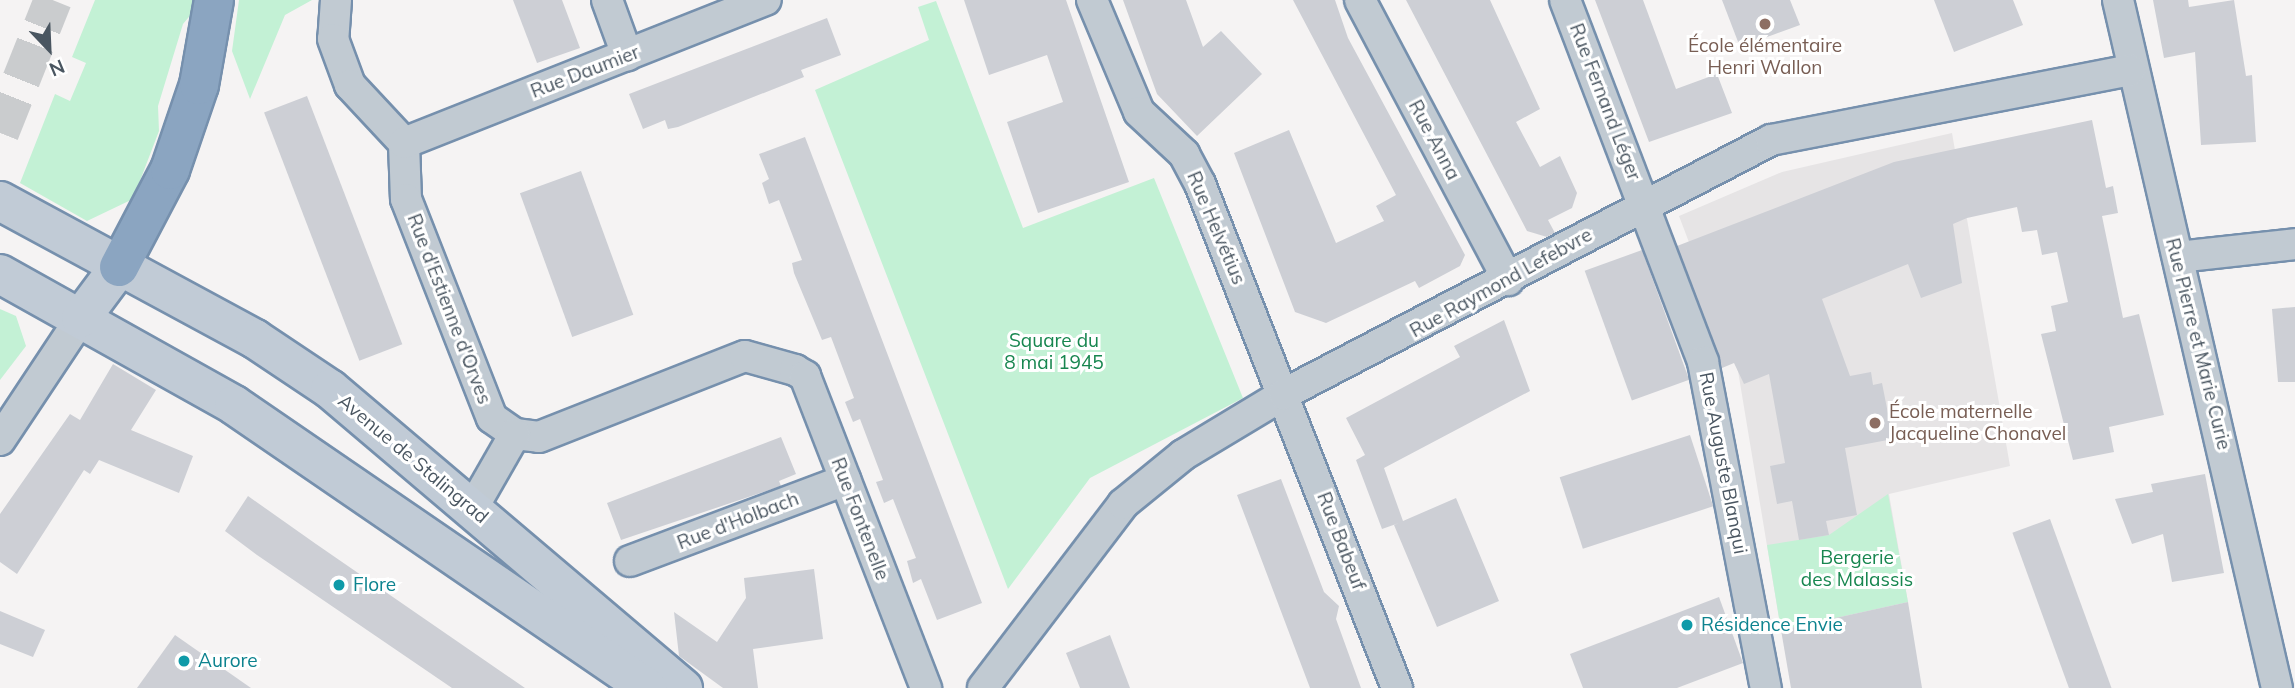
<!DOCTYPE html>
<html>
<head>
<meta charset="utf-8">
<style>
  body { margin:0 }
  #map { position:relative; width:2295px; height:688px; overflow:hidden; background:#f5f3f3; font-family:Mulish,sans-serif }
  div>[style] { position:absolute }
  .education>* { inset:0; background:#e6e4e5 }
  .green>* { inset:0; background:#c3f1d5 }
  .building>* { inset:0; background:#cdcfd5; transform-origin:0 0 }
  .highway-tunnel>* { height:38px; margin-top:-19px; transform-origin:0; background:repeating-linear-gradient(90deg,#caccce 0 38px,transparent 0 57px) }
  .roads { filter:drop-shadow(2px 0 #7690ad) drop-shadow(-2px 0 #7690ad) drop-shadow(0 2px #7690ad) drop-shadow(0 -2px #7690ad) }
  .street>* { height:30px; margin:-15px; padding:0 15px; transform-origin:15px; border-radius:15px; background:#c1cad2 }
  .secondary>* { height:38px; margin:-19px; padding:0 19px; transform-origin:19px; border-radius:19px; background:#c1cbd6 }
  .highway>* { height:38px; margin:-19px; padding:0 19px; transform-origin:19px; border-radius:19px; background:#8ba5c1 }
  .dots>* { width:19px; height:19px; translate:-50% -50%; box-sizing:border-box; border:4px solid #fff; border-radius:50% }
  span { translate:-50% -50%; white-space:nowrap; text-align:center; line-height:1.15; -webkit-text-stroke:6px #fff; paint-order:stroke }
  .education-label { font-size:19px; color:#785e54 }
  .left { translate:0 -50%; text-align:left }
  .street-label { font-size:19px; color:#4a5661 }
  .park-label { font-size:19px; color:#17864f }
  .culture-label { font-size:19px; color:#0d838f }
  .north { position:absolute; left:14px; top:14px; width:70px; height:70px; -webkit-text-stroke:5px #fff; paint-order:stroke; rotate:157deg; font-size:19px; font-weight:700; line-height:28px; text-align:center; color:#4a5661 }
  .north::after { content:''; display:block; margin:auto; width:24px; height:32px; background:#4a5661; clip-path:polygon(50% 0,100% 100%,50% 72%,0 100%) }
</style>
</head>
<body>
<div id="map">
  <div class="education">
    <div style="clip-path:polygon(1952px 133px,2010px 466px,1889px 494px,1908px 602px,1781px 630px,1738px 371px,1679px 216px,1782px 172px)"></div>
  </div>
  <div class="green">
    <div style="clip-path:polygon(95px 0,203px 0,183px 24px,158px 106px,159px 131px,133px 199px,87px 221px,20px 183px,55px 94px,70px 101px,86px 63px,72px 57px)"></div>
    <div style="clip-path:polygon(239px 0,312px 0,285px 15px,250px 99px,232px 51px)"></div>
    <div style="clip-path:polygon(936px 1px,1023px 228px,1154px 178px,1243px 398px,1090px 478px,1008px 589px,815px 90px,929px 40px,918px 7px)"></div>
    <div style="clip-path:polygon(0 309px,16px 316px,26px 346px,0 380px)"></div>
    <div style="clip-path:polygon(1888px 494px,1908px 602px,1781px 630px,1767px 545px,1829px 535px)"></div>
  </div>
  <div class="building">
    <div style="clip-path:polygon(513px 0,562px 0,580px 48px,537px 63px)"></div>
    <div style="clip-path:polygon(964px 0,1066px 0,1129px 182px,1038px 213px,1007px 122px,1063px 102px,1047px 55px,989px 75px)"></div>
    <div style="clip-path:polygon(1123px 0,1186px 0,1203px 47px,1221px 31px,1262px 74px,1197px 136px,1157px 94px)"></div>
    <div style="clip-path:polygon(1293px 0,1335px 0,1348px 38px,1465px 255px,1460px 266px,1419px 288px,1415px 281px,1326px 323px,1295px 312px,1234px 153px,1289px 130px,1336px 243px,1384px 221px,1376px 206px,1396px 195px)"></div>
    <div style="clip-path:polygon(1406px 0,1490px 0,1540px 109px,1516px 122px,1540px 167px,1560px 156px,1577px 193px,1572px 208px,1548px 220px,1555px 233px,1547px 237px,1527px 231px)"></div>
    <div style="clip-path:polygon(1595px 0,1643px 0,1676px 89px,1717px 74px,1732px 113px,1649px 142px)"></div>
    <div style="clip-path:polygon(1722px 0,1790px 0,1800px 25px,1740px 47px)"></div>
    <div style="clip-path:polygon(1934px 0,2013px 0,2023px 25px,1954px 52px)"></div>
    <div style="clip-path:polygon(2153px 0,2188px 0,2189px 7px,2234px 0,2246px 76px,2252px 75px,2256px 142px,2201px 145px,2195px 52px,2164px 58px)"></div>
    <div style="clip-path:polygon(827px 18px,841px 55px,801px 70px,804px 77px,678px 127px,668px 129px,665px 120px,643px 129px,629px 94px)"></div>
    <div style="left:307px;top:96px;width:266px;height:46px;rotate:69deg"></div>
    <div style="clip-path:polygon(2092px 120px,2106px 188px,2113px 186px,2118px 213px,2102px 216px,2123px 318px,2139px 314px,2164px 415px,2109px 427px,2114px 452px,2073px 460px,2041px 334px,2056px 331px,2051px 306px,2068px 302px,2057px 252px,2042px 255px,2037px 230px,2022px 232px,2017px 207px,1967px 218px,1953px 224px,1962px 283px,1921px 298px,1908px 264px,1822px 299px,1850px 376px,1871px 372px,1873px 385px,1882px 383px,1893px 439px,1845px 448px,1857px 515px,1826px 521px,1829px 535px,1799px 540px,1792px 501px,1777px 504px,1770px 466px,1785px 463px,1769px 374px,1744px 384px,1734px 363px,1722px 368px,1677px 246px,1894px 162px)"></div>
    <div style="clip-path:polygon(805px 137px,982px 603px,937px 620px,921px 579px,913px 583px,907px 561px,916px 558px,893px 499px,884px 503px,876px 482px,883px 480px,860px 419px,853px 422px,845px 402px,854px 398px,831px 337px,822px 340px,794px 273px,792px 263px,802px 260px,779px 200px,769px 204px,762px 183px,769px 179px,759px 154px)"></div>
    <div style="left:581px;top:171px;width:153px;height:65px;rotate:70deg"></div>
    <div style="left:1642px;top:250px;width:138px;height:61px;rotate:70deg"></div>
    <div style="clip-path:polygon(2295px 307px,2295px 382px,2278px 382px,2272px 309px)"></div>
    <div style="clip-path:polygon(1504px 320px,1530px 391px,1384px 468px,1403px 521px,1456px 498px,1499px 601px,1437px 627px,1394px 525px,1399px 523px,1382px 529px,1356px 460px,1365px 455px,1346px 418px,1460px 357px,1454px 346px)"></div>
    <div style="clip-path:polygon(113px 364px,156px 390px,131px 430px,193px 456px,179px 493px,99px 460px,90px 474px,84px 470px,17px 574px,0 562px,0 514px,70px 414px,80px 420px)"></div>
    <div style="left:1690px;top:435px;width:75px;height:137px;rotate:72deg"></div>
    <div style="clip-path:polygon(781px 437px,796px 474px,779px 481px,781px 486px,621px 540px,607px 503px)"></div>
    <div style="clip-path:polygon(2205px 474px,2224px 573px,2172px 582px,2163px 534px,2132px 544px,2115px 499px,2153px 492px,2151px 484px)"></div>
    <div style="clip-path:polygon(1281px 479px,1324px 592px,1339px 606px,1336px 619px,1361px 688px,1310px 688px,1237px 495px)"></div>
    <div style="clip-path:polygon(248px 496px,316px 544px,525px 688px,452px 688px,257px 555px,225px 531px)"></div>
    <div style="left:2050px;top:519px;width:180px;height:40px;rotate:70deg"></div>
    <div style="clip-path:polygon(814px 569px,823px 639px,753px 649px,758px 688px,723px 688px,679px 656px,674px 612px,717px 642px,746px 598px,744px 578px)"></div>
    <div style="clip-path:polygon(1719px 597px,1743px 663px,1677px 688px,1583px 688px,1570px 654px)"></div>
    <div style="clip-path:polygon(1908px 602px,1922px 688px,1791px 688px,1781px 630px)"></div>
    <div style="clip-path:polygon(0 611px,45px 630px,33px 657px,0 644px)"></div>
    <div style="clip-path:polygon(175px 635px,251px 688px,137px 688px)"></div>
    <div style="clip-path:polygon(1110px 635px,1130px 688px,1080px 688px,1066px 653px)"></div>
  </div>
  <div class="highway-tunnel">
    <div style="left:0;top:133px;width:143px;rotate:-68.3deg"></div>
  </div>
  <div class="roads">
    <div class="street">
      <div style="left:336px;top:0;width:39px;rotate:94deg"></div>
      <div style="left:333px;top:39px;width:49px;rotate:69.7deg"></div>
      <div style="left:350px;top:85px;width:79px;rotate:47deg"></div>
      <div style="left:404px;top:143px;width:56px;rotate:88deg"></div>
      <div style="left:406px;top:199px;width:235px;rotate:68.6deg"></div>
      <div style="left:492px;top:418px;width:28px;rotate:35deg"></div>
      <div style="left:515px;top:434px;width:24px;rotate:7deg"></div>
      <div style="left:539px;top:437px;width:221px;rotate:-21.5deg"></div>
      <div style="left:745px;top:356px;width:52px;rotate:15.6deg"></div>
      <div style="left:795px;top:370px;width:12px;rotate:31deg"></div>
      <div style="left:805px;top:376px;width:335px;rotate:68.8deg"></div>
      <div style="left:607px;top:0;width:59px;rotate:70deg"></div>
      <div style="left:1092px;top:0;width:121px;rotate:67.2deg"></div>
      <div style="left:1139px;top:112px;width:62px;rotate:43deg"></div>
      <div style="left:1184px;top:154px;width:34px;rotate:62deg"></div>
      <div style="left:1200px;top:184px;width:541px;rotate:68.65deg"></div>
      <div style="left:1360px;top:0;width:317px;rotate:62.1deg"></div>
      <div style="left:1565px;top:0;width:387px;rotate:69.1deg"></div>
      <div style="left:1703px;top:362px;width:332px;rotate:79.1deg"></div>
      <div style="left:2118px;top:0;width:706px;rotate:76.99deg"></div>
      <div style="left:404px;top:143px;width:389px;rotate:-21.6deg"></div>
      <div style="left:2178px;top:257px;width:118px;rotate:-6.3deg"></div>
      <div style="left:0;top:440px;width:146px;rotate:-56.4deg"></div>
      <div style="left:472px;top:509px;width:86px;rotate:-60.2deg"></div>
      <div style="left:630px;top:561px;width:230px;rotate:-20.6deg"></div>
      <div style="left:983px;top:688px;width:231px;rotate:-52.7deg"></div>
      <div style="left:1123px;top:504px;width:77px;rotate:-39.2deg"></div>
      <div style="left:1183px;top:455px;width:118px;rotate:-31.1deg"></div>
      <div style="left:1284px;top:394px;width:549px;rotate:-27.54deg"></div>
      <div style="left:1771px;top:140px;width:366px;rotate:-11deg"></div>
    </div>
    <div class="secondary">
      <div style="left:0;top:201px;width:290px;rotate:28.4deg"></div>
      <div style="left:255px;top:339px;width:90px;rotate:33.7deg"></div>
      <div style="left:330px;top:389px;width:463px;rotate:40.3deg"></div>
      <div style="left:0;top:274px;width:268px;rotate:29.2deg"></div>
      <div style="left:234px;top:405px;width:501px;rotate:34.42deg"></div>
      <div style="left:81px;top:318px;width:64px;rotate:-53.3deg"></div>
    </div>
    <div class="highway">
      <div style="left:119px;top:267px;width:110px;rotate:-62.3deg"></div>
      <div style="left:170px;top:170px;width:90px;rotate:-71.2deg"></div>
      <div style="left:199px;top:85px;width:86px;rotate:-80deg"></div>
    </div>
  </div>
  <div class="dots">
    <div style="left:1765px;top:24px;background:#8d6e63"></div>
    <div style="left:1875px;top:423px;background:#8d6e63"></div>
    <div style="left:339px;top:585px;background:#0f9aa8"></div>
    <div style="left:1687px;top:625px;background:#0f9aa8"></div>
    <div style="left:184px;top:661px;background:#0f9aa8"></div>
  </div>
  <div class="education-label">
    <span style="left:1765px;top:57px">École élémentaire<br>Henri Wallon</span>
    <span class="left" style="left:1889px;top:423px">École maternelle<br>Jacqueline Chonavel</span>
  </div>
  <div class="street-label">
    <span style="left:585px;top:72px;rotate:-21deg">Rue Daumier</span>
    <span style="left:1605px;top:102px;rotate:69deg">Rue Fernand Léger</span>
    <span style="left:1434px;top:140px;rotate:62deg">Rue Anna</span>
    <span style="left:1216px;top:228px;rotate:67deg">Rue Helvétius</span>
    <span style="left:1501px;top:283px;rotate:-29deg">Rue Raymond Lefebvre</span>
    <span style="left:449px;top:309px;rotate:69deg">Rue d'Estienne d'Orves</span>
    <span style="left:2198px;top:344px;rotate:76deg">Rue Pierre et Marie Curie</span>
    <span style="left:413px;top:459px;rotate:40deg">Avenue de Stalingrad</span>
    <span style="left:1723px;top:463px;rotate:79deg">Rue Auguste Blanqui</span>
    <span style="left:860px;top:519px;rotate:69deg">Rue Fontenelle</span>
    <span style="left:738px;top:521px;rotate:-21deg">Rue d'Holbach</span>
    <span style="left:1341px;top:541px;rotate:69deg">Rue Babeuf</span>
  </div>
  <div class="park-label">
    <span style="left:1054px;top:352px">Square du<br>8 mai 1945</span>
    <span style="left:1857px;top:569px">Bergerie<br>des Malassis</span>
  </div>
  <div class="culture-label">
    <span class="left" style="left:353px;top:585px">Flore</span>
    <span class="left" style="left:1701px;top:625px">Résidence Envie</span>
    <span class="left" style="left:198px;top:661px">Aurore</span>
  </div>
  <div class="north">N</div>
</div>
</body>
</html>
